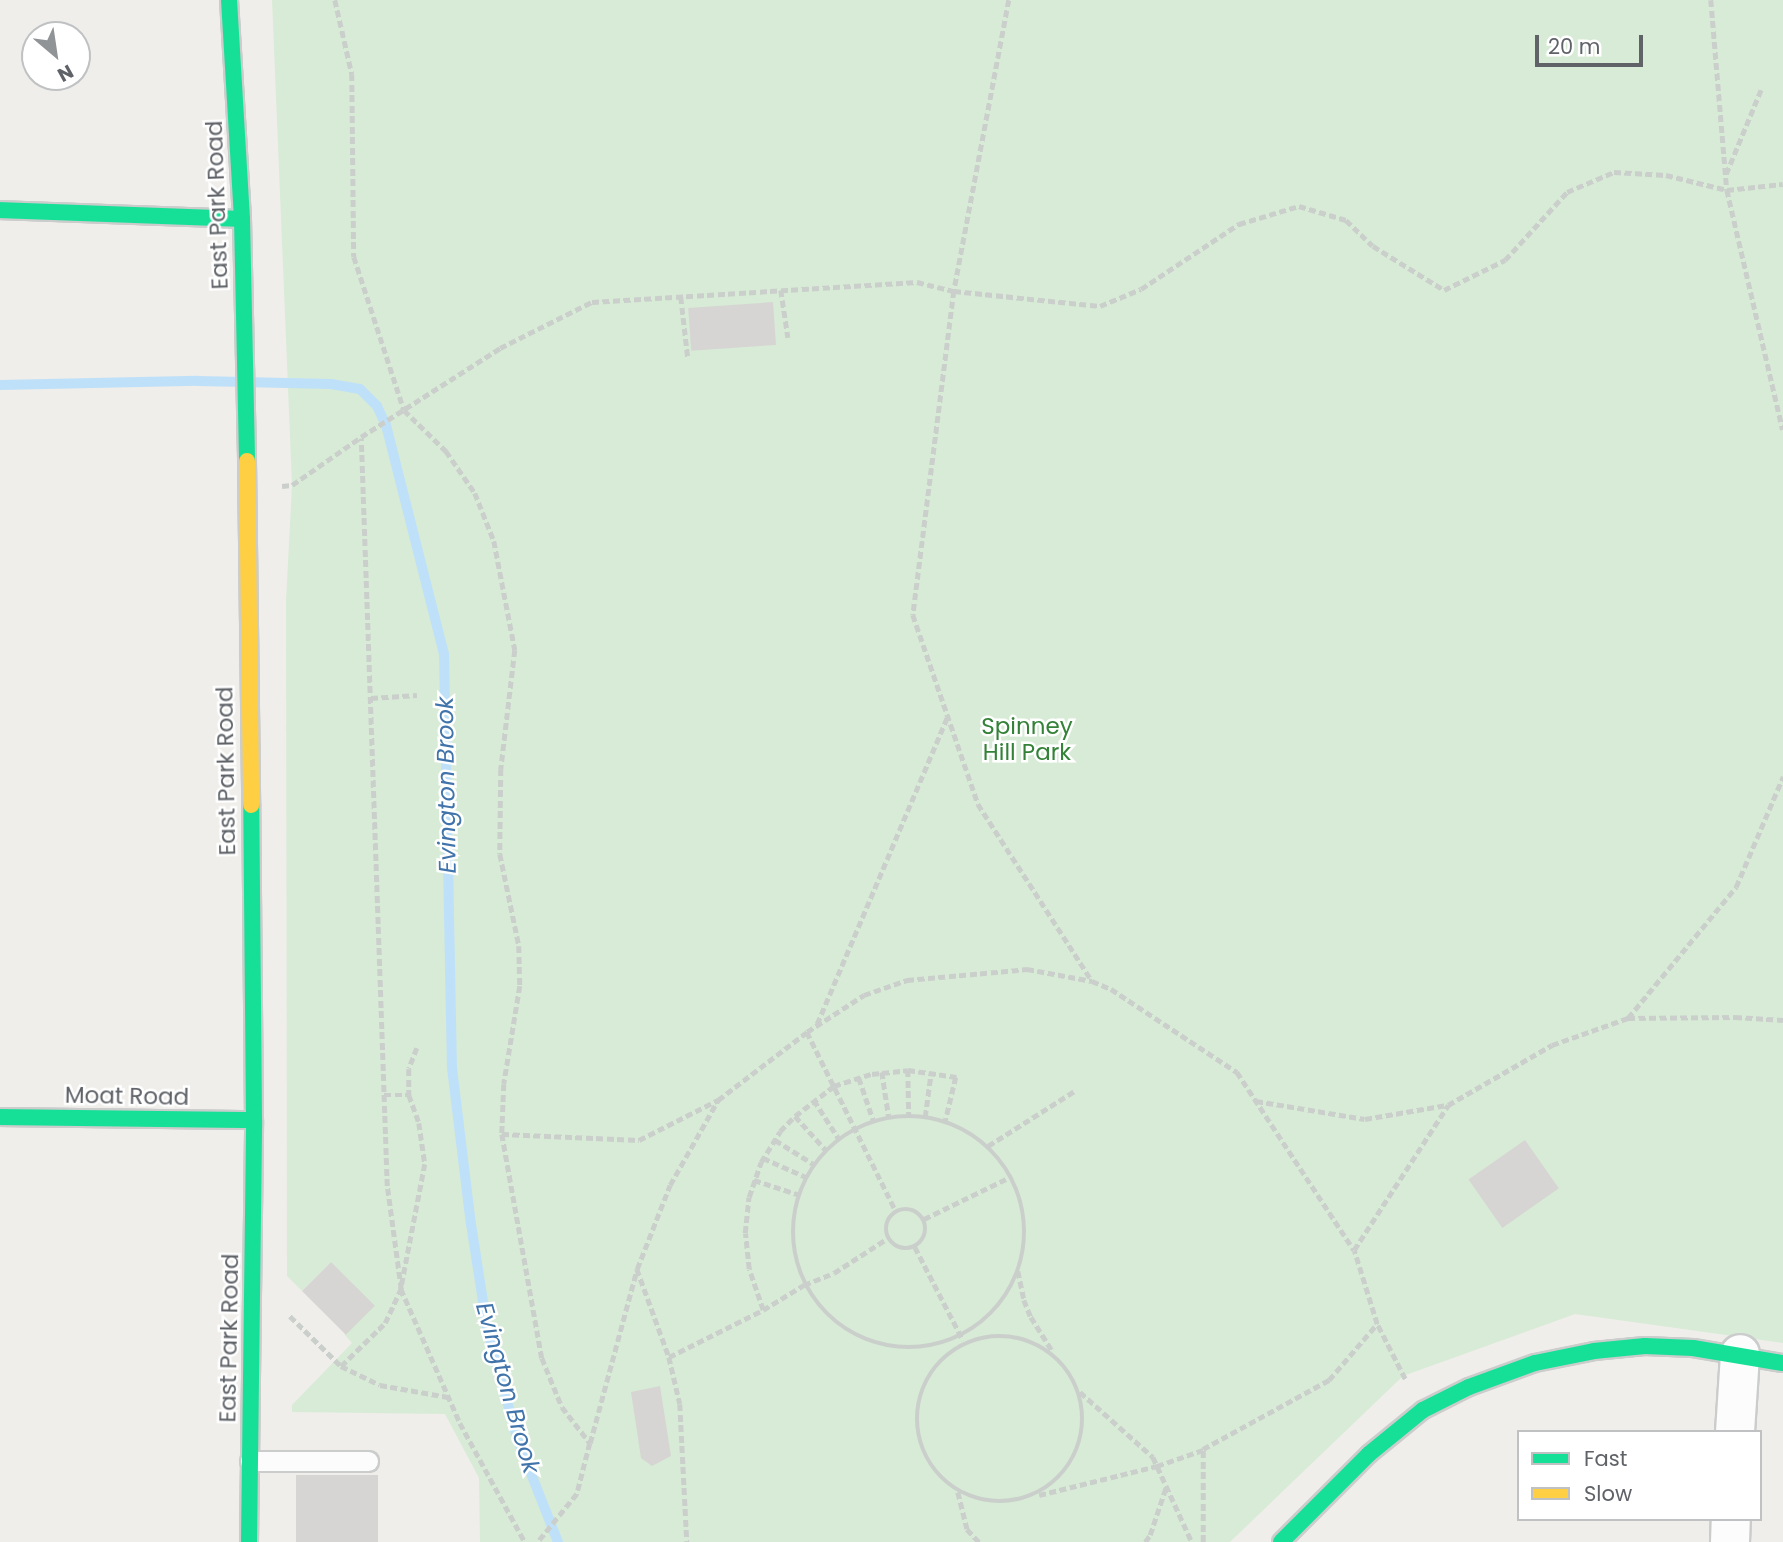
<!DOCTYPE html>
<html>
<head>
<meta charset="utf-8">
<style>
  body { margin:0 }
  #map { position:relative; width:1783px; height:1542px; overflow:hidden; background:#efeeea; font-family:Poppins,sans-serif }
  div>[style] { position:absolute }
  .green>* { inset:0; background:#d8ebd6 }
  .stream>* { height:10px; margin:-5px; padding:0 5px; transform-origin:5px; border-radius:5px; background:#bfe0f9 }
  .building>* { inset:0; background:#d6d5d3; transform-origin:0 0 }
  .path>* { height:4.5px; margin-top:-2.25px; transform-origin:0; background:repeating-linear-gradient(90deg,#cacfcc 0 7px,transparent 0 10.5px) }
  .path>.ring { margin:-2.25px; padding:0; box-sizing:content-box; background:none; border:4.5px solid #cacfcc; border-radius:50% }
  .roads { filter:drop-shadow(2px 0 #cbcccc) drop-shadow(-2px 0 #cbcccc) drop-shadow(0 2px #cbcccc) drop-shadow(0 -2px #cbcccc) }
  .lane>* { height:19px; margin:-9.5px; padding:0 9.5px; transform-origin:9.5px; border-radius:9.5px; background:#fdfcfc }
  .street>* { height:38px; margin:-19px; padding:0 19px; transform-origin:19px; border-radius:19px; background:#fdfcfc }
  .fast>* { height:16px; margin:-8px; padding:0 8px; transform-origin:8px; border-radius:8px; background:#16e098 }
  .slow>* { height:16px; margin:-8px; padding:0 8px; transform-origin:8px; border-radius:8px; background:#ffcf43 }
  span { translate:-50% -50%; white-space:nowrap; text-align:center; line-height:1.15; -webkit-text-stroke:5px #fff; paint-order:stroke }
  .street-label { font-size:23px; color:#5f6368 }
  .park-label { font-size:23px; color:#348238 }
  .water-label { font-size:24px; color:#4174aa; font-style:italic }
  .legend { position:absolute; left:1517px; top:1430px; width:245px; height:91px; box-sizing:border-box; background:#fff; border:2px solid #bfc1c3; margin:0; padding:9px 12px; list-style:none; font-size:21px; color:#5f6368 }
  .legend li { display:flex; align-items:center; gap:14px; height:35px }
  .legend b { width:35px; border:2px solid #bfc1c3 }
  .north { position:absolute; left:21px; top:21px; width:70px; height:70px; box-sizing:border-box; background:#fff; border:2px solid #bfc1c3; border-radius:50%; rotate:151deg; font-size:19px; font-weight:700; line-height:28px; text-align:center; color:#5f6368 }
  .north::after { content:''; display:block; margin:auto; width:24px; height:32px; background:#919496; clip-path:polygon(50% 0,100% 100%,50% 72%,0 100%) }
  .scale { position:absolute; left:1535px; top:35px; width:108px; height:32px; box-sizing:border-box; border:4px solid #5f6368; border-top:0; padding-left:9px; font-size:21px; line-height:24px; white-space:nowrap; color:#5f6368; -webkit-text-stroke:5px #fff; paint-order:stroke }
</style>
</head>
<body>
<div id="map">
  <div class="green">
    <div style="clip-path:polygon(272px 0,1783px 0,1783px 1343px,1575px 1314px,1403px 1376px,1230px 1542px,480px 1542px,479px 1478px,445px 1414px,292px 1412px,292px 1405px,352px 1343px,345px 1335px,331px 1262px,302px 1291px,287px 1276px,286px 601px,292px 485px)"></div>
  </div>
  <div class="stream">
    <div style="left:0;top:385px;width:198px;rotate:-1.2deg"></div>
    <div style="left:198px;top:381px;width:133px;rotate:1.3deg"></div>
    <div style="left:331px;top:384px;width:29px;rotate:10deg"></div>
    <div style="left:360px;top:389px;width:24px;rotate:45deg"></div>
    <div style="left:377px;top:406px;width:21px;rotate:65deg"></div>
    <div style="left:386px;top:425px;width:236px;rotate:75.8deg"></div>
    <div style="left:444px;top:654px;width:414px;rotate:88.9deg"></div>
    <div style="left:452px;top:1068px;width:157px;rotate:83.1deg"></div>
    <div style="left:471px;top:1224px;width:104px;rotate:81.2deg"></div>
    <div style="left:487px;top:1327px;width:115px;rotate:74.9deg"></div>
    <div style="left:517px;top:1438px;width:112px;rotate:68.5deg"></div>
  </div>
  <div class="building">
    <div style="left:773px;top:302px;width:43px;height:85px;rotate:86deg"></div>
    <div style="left:1525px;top:1140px;width:59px;height:69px;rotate:55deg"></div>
    <div style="left:331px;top:1262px;width:62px;height:41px;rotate:45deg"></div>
    <div style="clip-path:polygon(660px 1386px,671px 1456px,652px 1466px,641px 1458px,631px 1392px)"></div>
    <div style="left:378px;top:1475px;width:67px;height:82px;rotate:90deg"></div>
  </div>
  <div class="path">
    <div style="left:335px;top:0;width:76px;rotate:77.1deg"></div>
    <div style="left:352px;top:74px;width:183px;rotate:89.4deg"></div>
    <div style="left:354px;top:257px;width:161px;rotate:71.9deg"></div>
    <div style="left:404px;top:410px;width:59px;rotate:44.3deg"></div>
    <div style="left:446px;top:451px;width:51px;rotate:55.4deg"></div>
    <div style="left:475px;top:493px;width:52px;rotate:68.4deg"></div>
    <div style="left:494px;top:541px;width:111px;rotate:79.1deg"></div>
    <div style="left:515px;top:650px;width:120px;rotate:96.7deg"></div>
    <div style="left:501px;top:769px;width:85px;rotate:90.7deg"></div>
    <div style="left:500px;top:854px;width:94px;rotate:78.3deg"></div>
    <div style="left:519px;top:946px;width:40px;rotate:88.6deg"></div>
    <div style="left:520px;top:986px;width:99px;rotate:99.3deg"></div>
    <div style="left:504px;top:1084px;width:50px;rotate:92.3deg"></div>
    <div style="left:502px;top:1134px;width:137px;rotate:2.5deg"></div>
    <div style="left:639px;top:1140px;width:89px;rotate:-26.9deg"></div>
    <div style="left:1009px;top:0;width:296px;rotate:100.7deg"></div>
    <div style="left:954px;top:291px;width:327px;rotate:97.2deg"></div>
    <div style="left:913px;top:615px;width:200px;rotate:71deg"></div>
    <div style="left:978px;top:804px;width:211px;rotate:57.2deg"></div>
    <div style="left:1711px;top:0;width:191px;rotate:85.2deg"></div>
    <div style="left:1727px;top:190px;width:56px;rotate:-6.1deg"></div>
    <div style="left:1726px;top:174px;width:94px;rotate:-67.5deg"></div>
    <div style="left:781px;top:290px;width:48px;rotate:81.5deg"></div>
    <div style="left:681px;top:297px;width:61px;rotate:83.5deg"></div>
    <div style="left:282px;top:486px;width:10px;rotate:-6deg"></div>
    <div style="left:292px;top:485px;width:84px;rotate:-34.8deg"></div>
    <div style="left:361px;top:437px;width:165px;rotate:-32.6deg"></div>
    <div style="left:500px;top:348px;width:103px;rotate:-26.6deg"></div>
    <div style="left:592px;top:302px;width:326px;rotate:-3.5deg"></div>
    <div style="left:917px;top:282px;width:38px;rotate:14deg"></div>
    <div style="left:954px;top:291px;width:147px;rotate:5.9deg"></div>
    <div style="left:1100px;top:306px;width:44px;rotate:-22.5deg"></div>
    <div style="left:1141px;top:289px;width:118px;rotate:-33.6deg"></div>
    <div style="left:1239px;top:224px;width:63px;rotate:-16.7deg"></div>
    <div style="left:1299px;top:206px;width:49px;rotate:16.6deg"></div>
    <div style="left:1346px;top:220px;width:37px;rotate:44deg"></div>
    <div style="left:1373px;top:246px;width:84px;rotate:31.8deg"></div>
    <div style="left:1444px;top:290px;width:68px;rotate:-26.2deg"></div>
    <div style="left:1505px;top:260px;width:92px;rotate:-47.6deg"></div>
    <div style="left:1567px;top:192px;width:51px;rotate:-23.1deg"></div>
    <div style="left:1614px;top:172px;width:52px;rotate:3.3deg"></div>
    <div style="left:1666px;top:175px;width:63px;rotate:13.8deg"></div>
    <div style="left:1727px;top:190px;width:246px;rotate:76.9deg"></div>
    <div style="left:371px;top:698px;width:46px;rotate:-3.7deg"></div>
    <div style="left:1628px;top:1018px;width:170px;rotate:-50.5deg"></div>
    <div style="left:1736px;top:887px;width:120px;rotate:-66.9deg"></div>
    <div style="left:817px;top:1024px;width:333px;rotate:-67deg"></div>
    <div style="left:807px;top:1032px;width:200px;rotate:63.6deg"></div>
    <div style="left:417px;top:1048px;width:22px;rotate:111deg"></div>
    <div style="left:409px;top:1069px;width:26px;rotate:90deg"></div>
    <div style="left:409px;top:1095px;width:30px;rotate:70deg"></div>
    <div style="left:419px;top:1123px;width:41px;rotate:81.7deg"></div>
    <div style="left:425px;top:1164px;width:127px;rotate:100.9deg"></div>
    <div style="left:401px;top:1289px;width:146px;rotate:66.2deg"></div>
    <div style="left:460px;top:1423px;width:136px;rotate:61.4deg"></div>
    <div style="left:908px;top:1070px;width:47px;rotate:88.8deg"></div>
    <div style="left:882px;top:1072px;width:47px;rotate:81.3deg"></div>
    <div style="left:859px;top:1078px;width:46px;rotate:71.2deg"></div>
    <div style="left:384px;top:1095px;width:25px"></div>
    <div style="left:814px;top:1100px;width:46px;rotate:57.3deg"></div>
    <div style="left:1256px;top:1101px;width:110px;rotate:9.4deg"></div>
    <div style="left:1365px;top:1119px;width:83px;rotate:-9.7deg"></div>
    <div class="ring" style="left:793px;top:1116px;width:227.5px;height:227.5px"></div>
    <div style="left:795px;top:1116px;width:45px;rotate:47.7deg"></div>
    <div style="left:925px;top:1117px;width:45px;rotate:-82.4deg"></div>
    <div style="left:502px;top:1134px;width:228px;rotate:79.9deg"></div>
    <div style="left:542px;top:1358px;width:53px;rotate:67.8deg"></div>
    <div style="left:562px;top:1407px;width:46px;rotate:52.1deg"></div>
    <div style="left:590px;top:1443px;width:53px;rotate:104.3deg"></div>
    <div style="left:577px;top:1494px;width:62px;rotate:129.1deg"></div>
    <div style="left:775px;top:1140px;width:47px;rotate:32deg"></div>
    <div style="left:988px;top:1146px;width:104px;rotate:-32.5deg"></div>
    <div style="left:763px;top:1158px;width:47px;rotate:23.8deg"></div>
    <div style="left:754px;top:1180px;width:48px;rotate:18.1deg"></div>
    <div class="ring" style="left:886px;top:1209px;width:35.5px;height:35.5px"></div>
    <div style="left:924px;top:1219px;width:98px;rotate:-26deg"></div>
    <div style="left:915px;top:1247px;width:105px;rotate:62.7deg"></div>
    <div style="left:637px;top:1269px;width:90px;rotate:-68.6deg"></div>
    <div style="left:670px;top:1185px;width:98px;rotate:-60.5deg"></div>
    <div style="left:718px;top:1100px;width:112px;rotate:-37.4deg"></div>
    <div style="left:807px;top:1032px;width:68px;rotate:-33deg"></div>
    <div style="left:864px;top:995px;width:46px;rotate:-19.2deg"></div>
    <div style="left:907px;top:980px;width:121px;rotate:-5.2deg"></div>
    <div style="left:1027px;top:969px;width:66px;rotate:10.5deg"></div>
    <div style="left:1092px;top:981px;width:21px;rotate:23deg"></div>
    <div style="left:1111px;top:989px;width:151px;rotate:33.4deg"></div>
    <div style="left:1237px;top:1072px;width:213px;rotate:56.7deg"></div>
    <div style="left:1018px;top:1271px;width:30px;rotate:78deg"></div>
    <div style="left:1024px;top:1300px;width:18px;rotate:68deg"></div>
    <div style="left:1031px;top:1317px;width:41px;rotate:57.8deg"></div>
    <div style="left:763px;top:1310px;width:43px;rotate:-108.9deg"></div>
    <div style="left:749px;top:1269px;width:36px;rotate:-96deg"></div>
    <div style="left:745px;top:1233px;width:36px;rotate:-84deg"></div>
    <div style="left:749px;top:1197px;width:37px;rotate:-71deg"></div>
    <div style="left:761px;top:1162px;width:36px;rotate:-58deg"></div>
    <div style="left:780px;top:1131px;width:21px;rotate:-45deg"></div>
    <div style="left:795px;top:1116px;width:49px;rotate:-37.6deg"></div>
    <div style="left:834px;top:1086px;width:40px;rotate:-18deg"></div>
    <div style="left:872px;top:1074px;width:36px;rotate:-6deg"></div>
    <div style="left:908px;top:1070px;width:49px;rotate:8.3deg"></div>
    <div style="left:956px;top:1077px;width:47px;rotate:103.4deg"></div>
    <div style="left:290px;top:1316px;width:71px;rotate:44.4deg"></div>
    <div style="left:341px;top:1366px;width:62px;rotate:-44.3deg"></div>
    <div style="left:385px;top:1323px;width:38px;rotate:-65deg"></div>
    <div style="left:401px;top:1289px;width:104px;rotate:-97.7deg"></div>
    <div style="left:387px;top:1186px;width:748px;rotate:-91.99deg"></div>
    <div class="ring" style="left:917px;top:1336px;width:161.5px;height:161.5px"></div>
    <div style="left:669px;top:1357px;width:105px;rotate:-26.6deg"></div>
    <div style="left:763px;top:1310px;width:48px;rotate:-31.4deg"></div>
    <div style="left:804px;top:1285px;width:32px;rotate:-22deg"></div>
    <div style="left:834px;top:1273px;width:64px;rotate:-32.9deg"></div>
    <div style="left:341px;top:1366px;width:43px;rotate:26deg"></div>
    <div style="left:380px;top:1385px;width:69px;rotate:10deg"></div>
    <div style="left:1405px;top:1379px;width:62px;rotate:-117deg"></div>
    <div style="left:1377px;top:1324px;width:77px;rotate:-107.3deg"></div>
    <div style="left:1354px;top:1250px;width:173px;rotate:-57deg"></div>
    <div style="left:1448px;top:1105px;width:120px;rotate:-30deg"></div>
    <div style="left:1552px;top:1045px;width:81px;rotate:-19.6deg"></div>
    <div style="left:1628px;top:1018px;width:107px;rotate:-0.5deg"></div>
    <div style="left:1735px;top:1017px;width:48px;rotate:3.6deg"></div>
    <div style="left:1080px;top:1392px;width:98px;rotate:41.7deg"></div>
    <div style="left:1153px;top:1457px;width:94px;rotate:65.4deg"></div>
    <div style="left:590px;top:1443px;width:180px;rotate:-74.9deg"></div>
    <div style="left:637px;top:1269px;width:94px;rotate:70deg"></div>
    <div style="left:669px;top:1357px;width:48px;rotate:76.8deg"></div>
    <div style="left:680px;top:1404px;width:138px;rotate:87.1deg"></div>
    <div style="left:958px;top:1492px;width:38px;rotate:76deg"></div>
    <div style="left:967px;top:1529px;width:18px;rotate:47deg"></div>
    <div style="left:1039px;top:1495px;width:122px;rotate:-13.8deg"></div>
    <div style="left:1157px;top:1466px;width:49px;rotate:-19.2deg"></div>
    <div style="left:1145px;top:1542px;width:9px;rotate:-54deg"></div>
    <div style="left:1150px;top:1535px;width:51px;rotate:-71.6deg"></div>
    <div style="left:1203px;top:1542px;width:93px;rotate:-90deg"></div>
    <div style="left:1203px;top:1449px;width:144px;rotate:-28.7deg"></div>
    <div style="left:1329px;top:1380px;width:74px;rotate:-49.4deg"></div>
  </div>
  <div class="roads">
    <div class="lane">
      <div style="left:250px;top:1461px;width:118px"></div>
    </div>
    <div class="street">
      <div style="left:1735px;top:1432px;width:78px;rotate:-86.3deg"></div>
      <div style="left:1730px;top:1542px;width:23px;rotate:-88deg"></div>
    </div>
    <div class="fast">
      <div style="left:229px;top:0;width:219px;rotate:86.6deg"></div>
      <div style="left:242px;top:219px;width:242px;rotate:88.8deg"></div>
      <div style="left:0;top:210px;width:242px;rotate:2.1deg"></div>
      <div style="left:0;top:1117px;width:254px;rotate:0.7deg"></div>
      <div style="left:249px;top:1542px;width:422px;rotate:-89.3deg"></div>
      <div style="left:254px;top:1120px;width:315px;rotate:-90.5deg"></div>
      <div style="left:1281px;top:1542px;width:124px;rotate:-45deg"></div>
      <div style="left:1369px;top:1454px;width:70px;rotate:-39.2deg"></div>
      <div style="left:1423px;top:1410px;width:51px;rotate:-26.6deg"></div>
      <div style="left:1469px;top:1387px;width:70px;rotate:-20deg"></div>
      <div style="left:1535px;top:1363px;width:60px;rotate:-11.5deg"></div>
      <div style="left:1594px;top:1351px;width:51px;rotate:-5.6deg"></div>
      <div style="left:1645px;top:1346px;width:48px;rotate:2.4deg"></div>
      <div style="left:1693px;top:1348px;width:91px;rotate:9.5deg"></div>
    </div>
    <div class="slow">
      <div style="left:247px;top:461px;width:344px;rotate:89.3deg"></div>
    </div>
  </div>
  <div class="street-label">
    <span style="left:217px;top:205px;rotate:-92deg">East Park Road</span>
    <span style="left:226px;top:771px;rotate:-91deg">East Park Road</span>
    <span style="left:127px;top:1096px;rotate:1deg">Moat Road</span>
    <span style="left:229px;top:1338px;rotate:-89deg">East Park Road</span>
  </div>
  <div class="park-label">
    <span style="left:1027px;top:739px">Spinney<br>Hill Park</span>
  </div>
  <div class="water-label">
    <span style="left:446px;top:785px;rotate:-91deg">Evington Brook</span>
    <span style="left:508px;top:1388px;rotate:74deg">Evington Brook</span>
  </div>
  <ul class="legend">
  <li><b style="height:9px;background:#16e098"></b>Fast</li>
  <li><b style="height:9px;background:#ffcf43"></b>Slow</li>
  </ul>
  <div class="north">N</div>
  <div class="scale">20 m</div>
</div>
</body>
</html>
